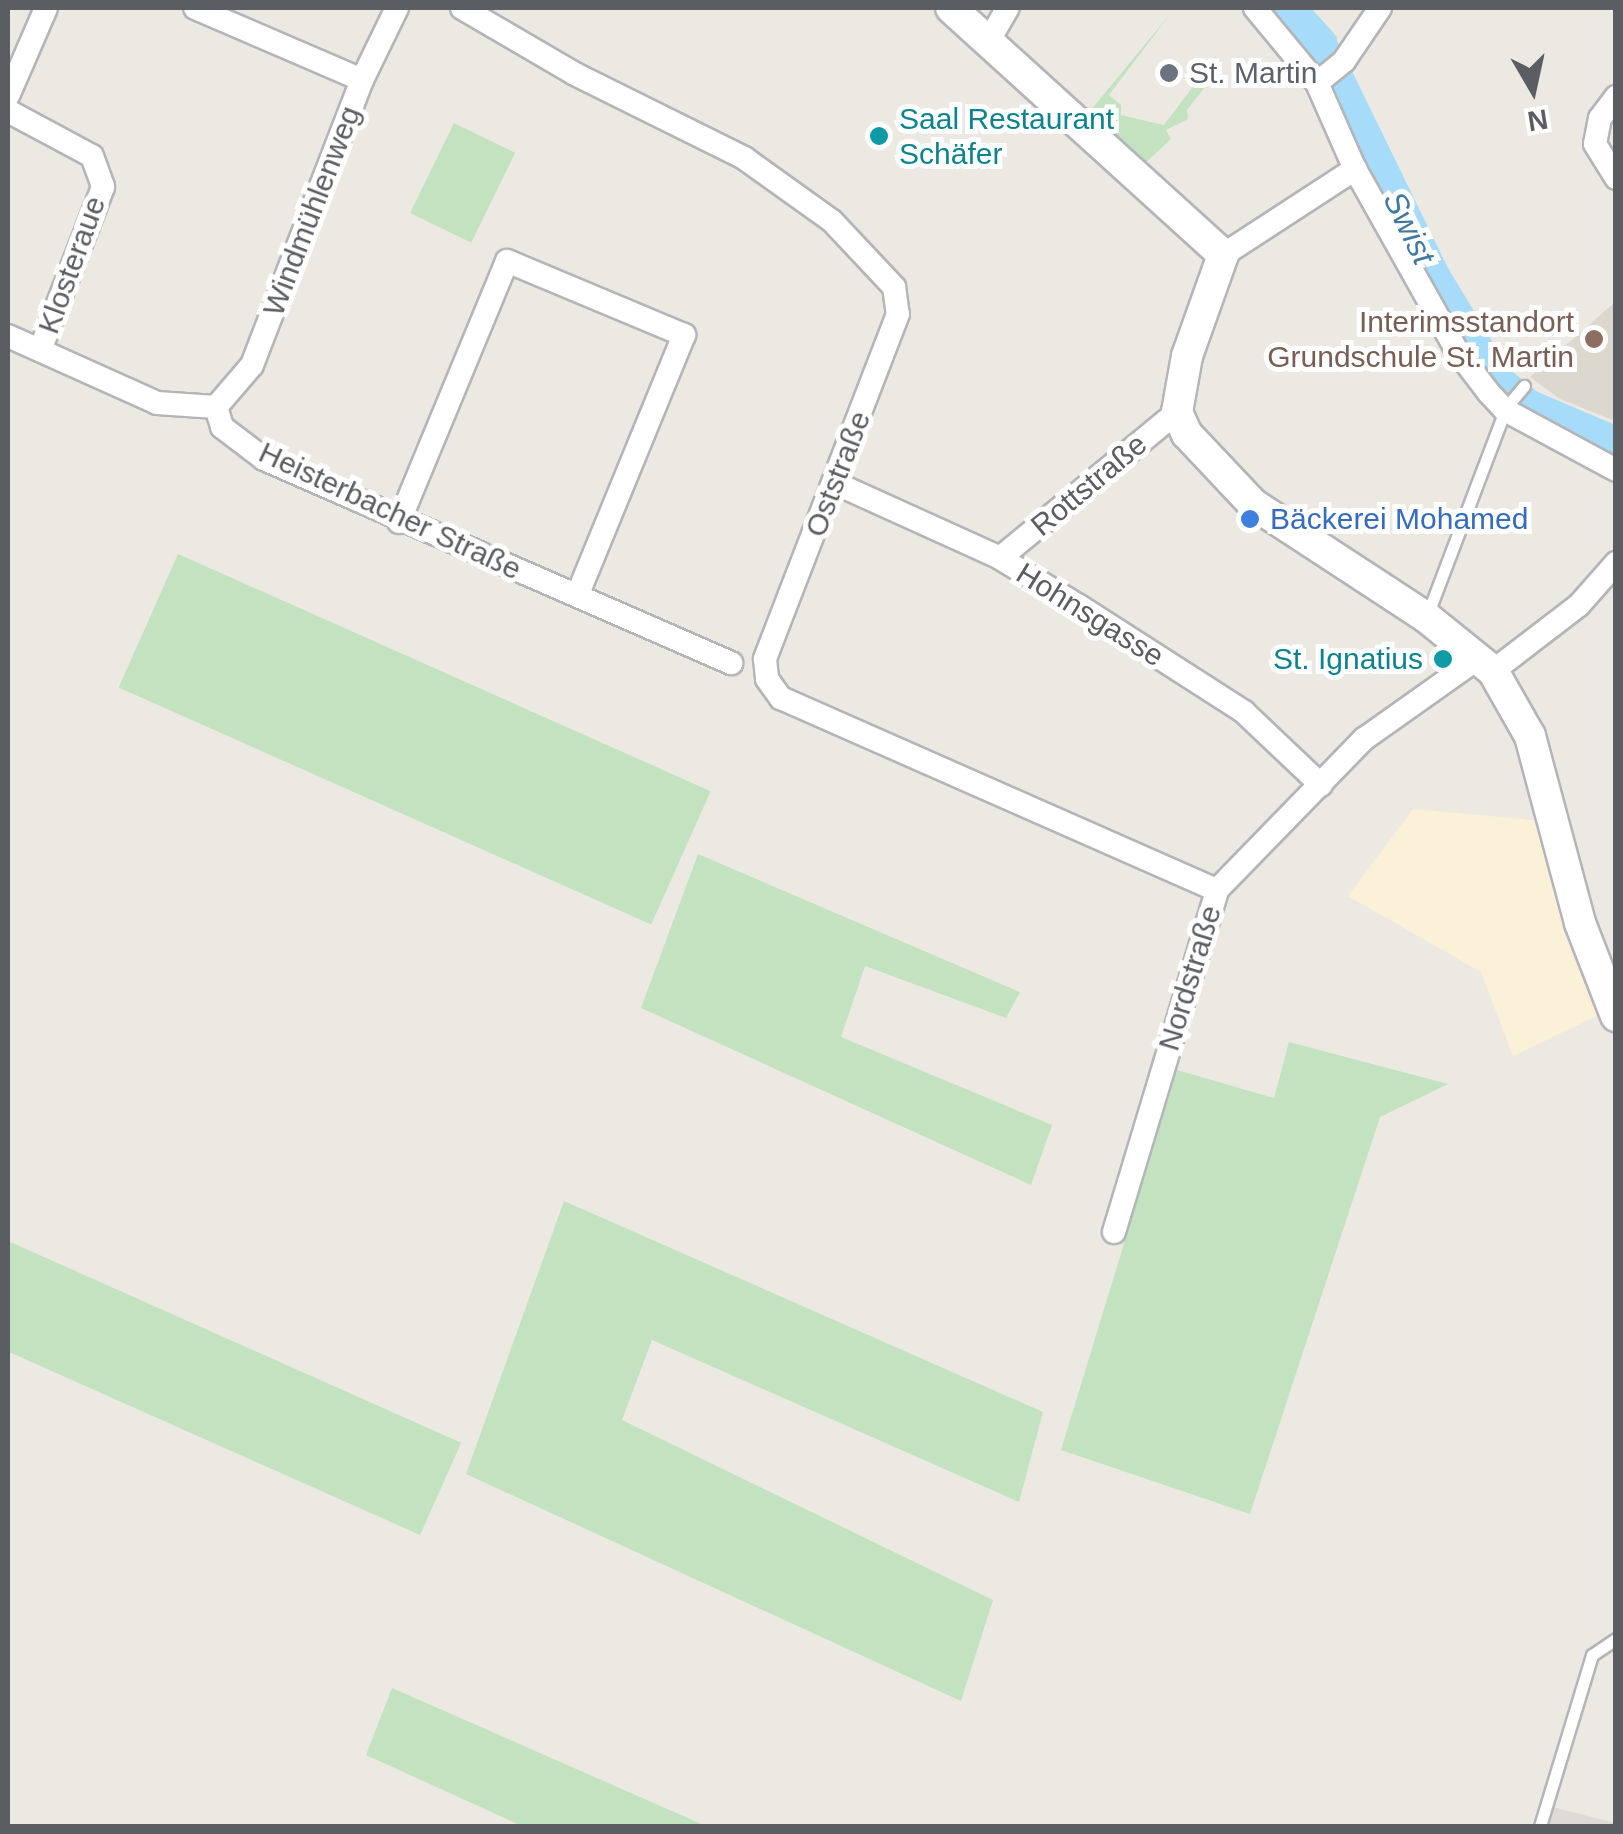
<!DOCTYPE html>
<html>
<head>
<meta charset="utf-8">
<style>
  body { margin:0 }
  #map { position:relative; width:1623px; height:1834px; overflow:hidden; background:#ece9e2; font-family:Arial,sans-serif }
  div>[style] { position:absolute }
  .commercial>* { inset:0; background:#fbf0d8 }
  .industrial>* { inset:0; background:#dedbd7 }
  .education>* { inset:0; background:#dcd8d0 }
  .green>* { inset:0; background:#c3e2c0; transform-origin:0 0 }
  .river>* { height:35px; margin:-17.5px; padding:0 17.5px; transform-origin:17.5px; border-radius:17.5px; background:#a6dbf9 }
  .roads { filter:drop-shadow(2px 0 #b3b5b9) drop-shadow(-2px 0 #b3b5b9) drop-shadow(0 2px #b3b5b9) drop-shadow(0 -2px #b3b5b9) }
  .lane>* { height:11px; margin:-5.5px; padding:0 5.5px; transform-origin:5.5px; border-radius:5.5px; background:#fff }
  .street>* { height:22px; margin:-11px; padding:0 11px; transform-origin:11px; border-radius:11px; background:#fff }
  .secondary>* { height:30px; margin:-15px; padding:0 15px; transform-origin:15px; border-radius:15px; background:#fff }
  .dots>* { width:28px; height:28px; translate:-50% -50%; box-sizing:border-box; border:5px solid #fff; border-radius:50% }
  span { translate:-50% -50%; white-space:nowrap; text-align:center; line-height:1.15; -webkit-text-stroke:10px #fff; paint-order:stroke }
  .worship-label { font-size:30px; color:#5b616d }
  .left { translate:0 -50%; text-align:left }
  .culture-label { font-size:30px; color:#0d838f }
  .right { translate:-100% -50%; text-align:right }
  .street-label { font-size:30px; color:#5a5e62 }
  .education-label { font-size:30px; color:#785e54 }
  .shop-label { font-size:30px; color:#366cbe }
  .water-label { font-size:32px; color:#4178a1; font-style:italic }
  .frame { position:absolute; inset:0; border:10px solid #5a5e62; pointer-events:none }
  .north { position:absolute; left:1483px; top:40px; width:100px; height:100px; -webkit-text-stroke:8px #fff; paint-order:stroke; rotate:171deg; font-size:28px; font-weight:700; line-height:40px; text-align:center; color:#5a5e62 }
  .north::after { content:''; display:block; margin:auto; width:35px; height:45px; background:#5a5e62; clip-path:polygon(50% 0,100% 100%,50% 72%,0 100%) }
</style>
</head>
<body>
<div id="map">
  <div class="commercial">
    <div style="clip-path:polygon(1413px 809px,1544px 821px,1601px 1014px,1513px 1056px,1481px 972px,1348px 896px)"></div>
  </div>
  <div class="industrial">
    <div style="clip-path:polygon(1553px 1807px,1615px 1823px,1615px 1826px,1547px 1826px)"></div>
  </div>
  <div class="education">
    <div style="clip-path:polygon(1615px 302px,1615px 421px,1560px 399px,1530px 377px)"></div>
  </div>
  <div class="green">
    <div style="clip-path:polygon(1258px 8px,1311px 8px,1338px 38px,1311px 69px)"></div>
    <div style="clip-path:polygon(1171px 13px,1109px 95px,1121px 105px,1121px 115px,1164px 125px,1216px 56px,1219px 69px,1187px 110px,1188px 119px,1166px 130px,1171px 139px,1140px 168px,1085px 117px)"></div>
    <div style="left:454px;top:123px;width:68px;height:100px;rotate:26deg"></div>
    <div style="left:178px;top:554px;width:583px;height:146px;rotate:24deg"></div>
    <div style="clip-path:polygon(698px 854px,1020px 992px,1006px 1018px,865px 966px,841px 1037px,1052px 1125px,1031px 1185px,641px 1008px)"></div>
    <div style="clip-path:polygon(1289px 1042px,1448px 1084px,1380px 1117px,1250px 1514px,1061px 1450px,1177px 1070px,1274px 1098px)"></div>
    <div style="clip-path:polygon(564px 1201px,1043px 1412px,1019px 1502px,652px 1340px,622px 1420px,993px 1600px,961px 1701px,466px 1474px)"></div>
    <div style="left:8px;top:1241px;width:496px;height:101px;rotate:24deg"></div>
    <div style="clip-path:polygon(392px 1688px,706px 1826px,522px 1826px,366px 1755px)"></div>
  </div>
  <div class="river">
    <div style="left:1287px;top:8px;width:46px;rotate:47.6deg"></div>
    <div style="left:1318px;top:42px;width:258px;rotate:64deg"></div>
    <div style="left:1431px;top:274px;width:122px;rotate:59deg"></div>
    <div style="left:1494px;top:379px;width:43px;rotate:39.3deg"></div>
    <div style="left:1527px;top:406px;width:97px;rotate:23.1deg"></div>
  </div>
  <div class="roads">
    <div class="lane">
      <div style="left:1508px;top:405px;width:25px;rotate:-50deg"></div>
      <div style="left:1428px;top:613px;width:217px;rotate:-69.2deg"></div>
      <div style="left:1540px;top:1826px;width:179px;rotate:-73.1deg"></div>
      <div style="left:1592px;top:1655px;width:29px;rotate:-34deg"></div>
    </div>
    <div class="street">
      <div style="left:195px;top:8px;width:182px;rotate:23.3deg"></div>
      <div style="left:462px;top:8px;width:131px;rotate:30.3deg"></div>
      <div style="left:575px;top:74px;width:189px;rotate:26.4deg"></div>
      <div style="left:744px;top:158px;width:108px;rotate:35.6deg"></div>
      <div style="left:832px;top:221px;width:91px;rotate:46.8deg"></div>
      <div style="left:894px;top:287px;width:27px;rotate:82deg"></div>
      <div style="left:898px;top:314px;width:370px;rotate:111.1deg"></div>
      <div style="left:765px;top:659px;width:20px;rotate:84deg"></div>
      <div style="left:767px;top:679px;width:24px;rotate:54deg"></div>
      <div style="left:781px;top:698px;width:476px;rotate:23.8deg"></div>
      <div style="left:1255px;top:8px;width:97px;rotate:50.4deg"></div>
      <div style="left:1317px;top:83px;width:94px;rotate:66.2deg"></div>
      <div style="left:1355px;top:169px;width:209px;rotate:60.7deg"></div>
      <div style="left:1457px;top:351px;width:53px;rotate:52.7deg"></div>
      <div style="left:1489px;top:393px;width:23px;rotate:47deg"></div>
      <div style="left:1505px;top:410px;width:126px;rotate:28.4deg"></div>
      <div style="left:988px;top:42px;width:39px;rotate:-60deg"></div>
      <div style="left:1317px;top:83px;width:35px;rotate:-39deg"></div>
      <div style="left:1344px;top:61px;width:64px;rotate:-55.8deg"></div>
      <div style="left:8px;top:96px;width:96px;rotate:-66.6deg"></div>
      <div style="left:1616px;top:97px;width:26px;rotate:127deg"></div>
      <div style="left:1600px;top:118px;width:26px;rotate:101deg"></div>
      <div style="left:1595px;top:144px;width:40px;rotate:58deg"></div>
      <div style="left:8px;top:111px;width:95px;rotate:28.2deg"></div>
      <div style="left:92px;top:156px;width:33px;rotate:70deg"></div>
      <div style="left:103px;top:187px;width:175px;rotate:111.1deg"></div>
      <div style="left:1223px;top:255px;width:158px;rotate:-33.1deg"></div>
      <div style="left:8px;top:336px;width:163px;rotate:24.2deg"></div>
      <div style="left:157px;top:403px;width:59px;rotate:3.9deg"></div>
      <div style="left:216px;top:407px;width:21px;rotate:73deg"></div>
      <div style="left:222px;top:427px;width:53px;rotate:37.3deg"></div>
      <div style="left:264px;top:459px;width:510px;rotate:23.6deg"></div>
      <div style="left:216px;top:407px;width:55px;rotate:-49.4deg"></div>
      <div style="left:252px;top:365px;width:305px;rotate:-68.9deg"></div>
      <div style="left:362px;top:80px;width:80px;rotate:-64.1deg"></div>
      <div style="left:835px;top:483px;width:181px;rotate:24.4deg"></div>
      <div style="left:1000px;top:558px;width:92px;rotate:31.3deg"></div>
      <div style="left:1079px;top:606px;width:196px;rotate:32.7deg"></div>
      <div style="left:1244px;top:712px;width:106px;rotate:43.5deg"></div>
      <div style="left:399px;top:522px;width:282px;rotate:-67.5deg"></div>
      <div style="left:507px;top:261px;width:192px;rotate:22.7deg"></div>
      <div style="left:684px;top:335px;width:280px;rotate:112.3deg"></div>
      <div style="left:1000px;top:558px;width:229px;rotate:-39.5deg"></div>
      <div style="left:1493px;top:671px;width:108px;rotate:-37.5deg"></div>
      <div style="left:1579px;top:605px;width:56px;rotate:-48.6deg"></div>
      <div style="left:1114px;top:1232px;width:357px;rotate:-73.2deg"></div>
      <div style="left:1217px;top:890px;width:211px;rotate:-45.8deg"></div>
      <div style="left:1364px;top:739px;width:142px;rotate:-35.3deg"></div>
    </div>
    <div class="secondary">
      <div style="left:951px;top:8px;width:367px;rotate:42.2deg"></div>
      <div style="left:1223px;top:255px;width:107px;rotate:109.6deg"></div>
      <div style="left:1187px;top:356px;width:57px;rotate:100.1deg"></div>
      <div style="left:1177px;top:412px;width:24px;rotate:66deg"></div>
      <div style="left:1187px;top:434px;width:96px;rotate:46.7deg"></div>
      <div style="left:1253px;top:504px;width:207px;rotate:33.2deg"></div>
      <div style="left:1426px;top:617px;width:86px;rotate:38.9deg"></div>
      <div style="left:1493px;top:671px;width:75px;rotate:60.4deg"></div>
      <div style="left:1530px;top:736px;width:194px;rotate:75deg"></div>
      <div style="left:1580px;top:923px;width:100px;rotate:68.8deg"></div>
    </div>
  </div>
  <div class="dots">
    <div style="left:1169px;top:73px;background:#6b7280"></div>
    <div style="left:879px;top:136px;background:#0f9aa8"></div>
    <div style="left:1594px;top:339px;background:#8d6e63"></div>
    <div style="left:1250px;top:519px;background:#3f7fe0"></div>
    <div style="left:1443px;top:659px;background:#0f9aa8"></div>
  </div>
  <div class="worship-label">
    <span class="left" style="left:1189px;top:73px">St. Martin</span>
  </div>
  <div class="culture-label">
    <span class="left" style="left:899px;top:136px">Saal Restaurant<br>Schäfer</span>
    <span class="right" style="left:1423px;top:659px">St. Ignatius</span>
  </div>
  <div class="street-label">
    <span style="left:312px;top:211px;rotate:-69deg">Windmühlenweg</span>
    <span style="left:72px;top:265px;rotate:-70deg">Klosteraue</span>
    <span style="left:838px;top:474px;rotate:-69deg">Oststraße</span>
    <span style="left:1089px;top:485px;rotate:-40deg">Rottstraße</span>
    <span style="left:390px;top:511px;rotate:25deg">Heisterbacher Straße</span>
    <span style="left:1090px;top:615px;rotate:32deg">Hohnsgasse</span>
    <span style="left:1190px;top:978px;rotate:-73deg">Nordstraße</span>
  </div>
  <div class="education-label">
    <span class="right" style="left:1574px;top:339px">Interimsstandort<br>Grundschule St. Martin</span>
  </div>
  <div class="shop-label">
    <span class="left" style="left:1270px;top:519px">Bäckerei Mohamed</span>
  </div>
  <div class="water-label">
    <span style="left:1409px;top:228px;rotate:64deg">Swist</span>
  </div>
  <div class="frame"></div>
  <div class="north">N</div>
</div>
</body>
</html>
